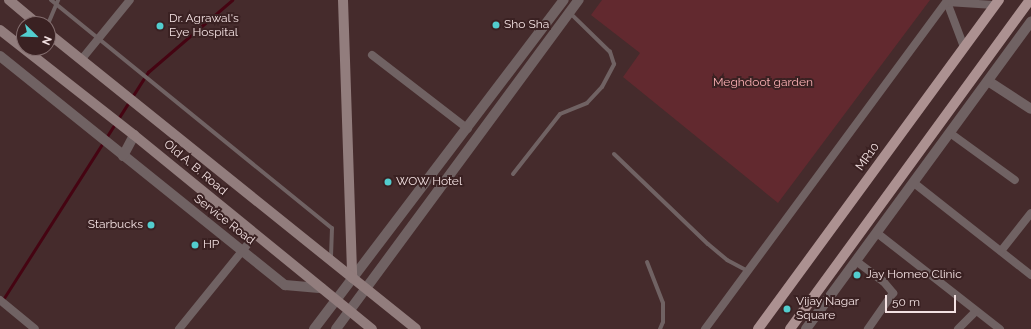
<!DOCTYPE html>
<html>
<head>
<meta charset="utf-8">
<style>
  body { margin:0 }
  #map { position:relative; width:1031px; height:329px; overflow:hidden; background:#452b2c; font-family:Raleway,sans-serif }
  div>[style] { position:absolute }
  .green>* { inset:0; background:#62292f }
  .stream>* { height:3px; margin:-1.5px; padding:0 1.5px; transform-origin:1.5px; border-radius:1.5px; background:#450412 }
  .service>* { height:4px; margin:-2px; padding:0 2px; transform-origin:2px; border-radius:2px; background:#706263 }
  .minor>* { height:8px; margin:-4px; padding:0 4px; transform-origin:4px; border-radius:4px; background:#706263 }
  .tertiary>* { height:10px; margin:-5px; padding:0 5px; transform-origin:5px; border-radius:5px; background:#706263 }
  .secondary>* { height:10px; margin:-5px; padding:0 5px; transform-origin:5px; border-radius:5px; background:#927d7d }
  .primary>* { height:10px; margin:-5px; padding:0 5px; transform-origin:5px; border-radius:5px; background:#ac9191 }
  .dots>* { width:11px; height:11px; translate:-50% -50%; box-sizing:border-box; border:2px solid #3a2122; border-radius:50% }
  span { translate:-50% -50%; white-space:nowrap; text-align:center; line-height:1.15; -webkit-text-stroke:4px #3a2122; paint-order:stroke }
  .poi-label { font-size:12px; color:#f3e1e2 }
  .left { translate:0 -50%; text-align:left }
  .right { translate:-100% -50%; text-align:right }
  .park-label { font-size:12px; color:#faafb3 }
  .street-label { font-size:12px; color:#f3e1e2 }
  .north { position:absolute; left:16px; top:16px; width:40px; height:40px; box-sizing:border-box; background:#3a2122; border:1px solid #846e6f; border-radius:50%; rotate:113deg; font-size:11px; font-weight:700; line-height:16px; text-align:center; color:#f3e1e2 }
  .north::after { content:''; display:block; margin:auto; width:14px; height:18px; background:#52cdce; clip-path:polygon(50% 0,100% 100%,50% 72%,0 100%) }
  .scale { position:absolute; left:885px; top:295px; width:71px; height:18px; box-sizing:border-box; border:2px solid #f3e1e2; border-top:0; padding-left:5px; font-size:12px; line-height:14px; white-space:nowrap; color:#f3e1e2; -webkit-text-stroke:3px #3a2122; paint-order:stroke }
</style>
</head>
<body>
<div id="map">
  <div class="green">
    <div style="clip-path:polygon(602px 0,930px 0,778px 203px,623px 77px,640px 53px,591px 15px)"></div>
  </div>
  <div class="stream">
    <div style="left:2px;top:301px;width:272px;rotate:-57.5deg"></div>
    <div style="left:148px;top:72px;width:111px;rotate:-40.6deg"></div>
  </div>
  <div class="service">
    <div style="left:51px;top:0;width:362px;rotate:39.1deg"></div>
    <div style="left:332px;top:228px;width:32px;rotate:92deg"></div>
    <div style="left:48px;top:24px;width:26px;rotate:-67deg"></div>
    <div style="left:614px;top:154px;width:130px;rotate:43.8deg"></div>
    <div style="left:708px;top:244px;width:25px;rotate:40deg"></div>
    <div style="left:727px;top:260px;width:24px;rotate:28deg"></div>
    <div style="left:513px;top:174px;width:76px;rotate:-51.9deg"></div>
    <div style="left:560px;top:114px;width:29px;rotate:-22deg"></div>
    <div style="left:587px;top:103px;width:22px;rotate:-47deg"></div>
    <div style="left:602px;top:87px;width:26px;rotate:-62deg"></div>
    <div style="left:614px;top:64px;width:13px;rotate:-108deg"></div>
    <div style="left:610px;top:52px;width:56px;rotate:-135.7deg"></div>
    <div style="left:647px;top:262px;width:44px;rotate:68.7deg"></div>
    <div style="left:663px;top:303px;width:19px;rotate:90deg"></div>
    <div style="left:663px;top:322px;width:8px;rotate:113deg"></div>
  </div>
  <div class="minor">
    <div style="left:964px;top:47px;width:48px;rotate:-110.7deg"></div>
    <div style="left:947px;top:2px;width:47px;rotate:3.7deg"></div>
    <div style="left:372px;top:55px;width:121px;rotate:37.6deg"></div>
    <div style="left:81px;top:60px;width:77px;rotate:-50.8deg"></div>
    <div style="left:950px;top:133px;width:80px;rotate:35.9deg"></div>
    <div style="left:914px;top:183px;width:149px;rotate:38.2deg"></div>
    <div style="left:877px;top:233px;width:156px;rotate:38deg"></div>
    <div style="left:1001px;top:251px;width:48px;rotate:-51.7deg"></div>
    <div style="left:856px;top:261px;width:34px;rotate:37deg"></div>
    <div style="left:883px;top:281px;width:16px;rotate:50deg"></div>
    <div style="left:893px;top:293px;width:44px;rotate:124.8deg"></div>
    <div style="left:0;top:300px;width:45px;rotate:39.6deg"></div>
    <div style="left:179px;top:329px;width:121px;rotate:-51deg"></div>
    <div style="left:705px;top:329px;width:409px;rotate:-53.6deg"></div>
    <div style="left:958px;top:329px;width:25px;rotate:-45deg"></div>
  </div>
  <div class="tertiary">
    <div style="left:0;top:56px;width:366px;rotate:38.8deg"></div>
    <div style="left:285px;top:285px;width:37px;rotate:5deg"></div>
    <div style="left:988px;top:81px;width:51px;rotate:33.1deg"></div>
    <div style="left:123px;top:156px;width:24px;rotate:-62deg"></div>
    <div style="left:314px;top:329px;width:413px;rotate:-52.8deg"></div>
    <div style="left:336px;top:329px;width:409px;rotate:-53.6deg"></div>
    <div style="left:806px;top:329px;width:381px;rotate:-53.8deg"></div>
  </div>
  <div class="secondary">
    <div style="left:9px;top:0;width:38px;rotate:40deg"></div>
    <div style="left:343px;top:0;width:278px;rotate:88.1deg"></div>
    <div style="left:0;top:30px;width:170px;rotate:38.1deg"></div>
    <div style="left:134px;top:135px;width:307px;rotate:39.2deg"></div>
    <div style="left:48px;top:33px;width:472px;rotate:38.8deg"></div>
  </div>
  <div class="primary">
    <div style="left:758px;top:329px;width:408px;rotate:-53.8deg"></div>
    <div style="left:790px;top:329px;width:407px;rotate:-53.9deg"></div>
  </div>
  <div class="dots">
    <div style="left:496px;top:25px;background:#52cdce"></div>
    <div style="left:160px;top:26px;background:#52cdce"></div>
    <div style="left:388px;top:182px;background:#52cdce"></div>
    <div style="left:151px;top:225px;background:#52cdce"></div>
    <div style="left:195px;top:245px;background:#52cdce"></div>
    <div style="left:857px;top:275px;background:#52cdce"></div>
    <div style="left:787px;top:309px;background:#52cdce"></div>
  </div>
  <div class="poi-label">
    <span class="left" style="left:169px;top:26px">Dr. Agrawal's<br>Eye Hospital</span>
    <span class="left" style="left:504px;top:25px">Sho Sha</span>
    <span class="left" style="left:396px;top:182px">WOW Hotel</span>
    <span class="right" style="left:143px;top:225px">Starbucks</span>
    <span class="left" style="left:203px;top:245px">HP</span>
    <span class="left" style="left:866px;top:275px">Jay Homeo Clinic</span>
    <span class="left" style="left:796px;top:309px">Vijay Nagar<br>Square</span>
  </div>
  <div class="park-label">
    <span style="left:763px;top:83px">Meghdoot garden</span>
  </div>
  <div class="street-label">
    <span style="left:868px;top:157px;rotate:-54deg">MR10</span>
    <span style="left:195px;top:168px;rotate:40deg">Old A. B. Road</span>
    <span style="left:224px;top:220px;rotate:38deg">Service Road</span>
  </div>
  <div class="north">N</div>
  <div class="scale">50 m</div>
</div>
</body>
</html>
